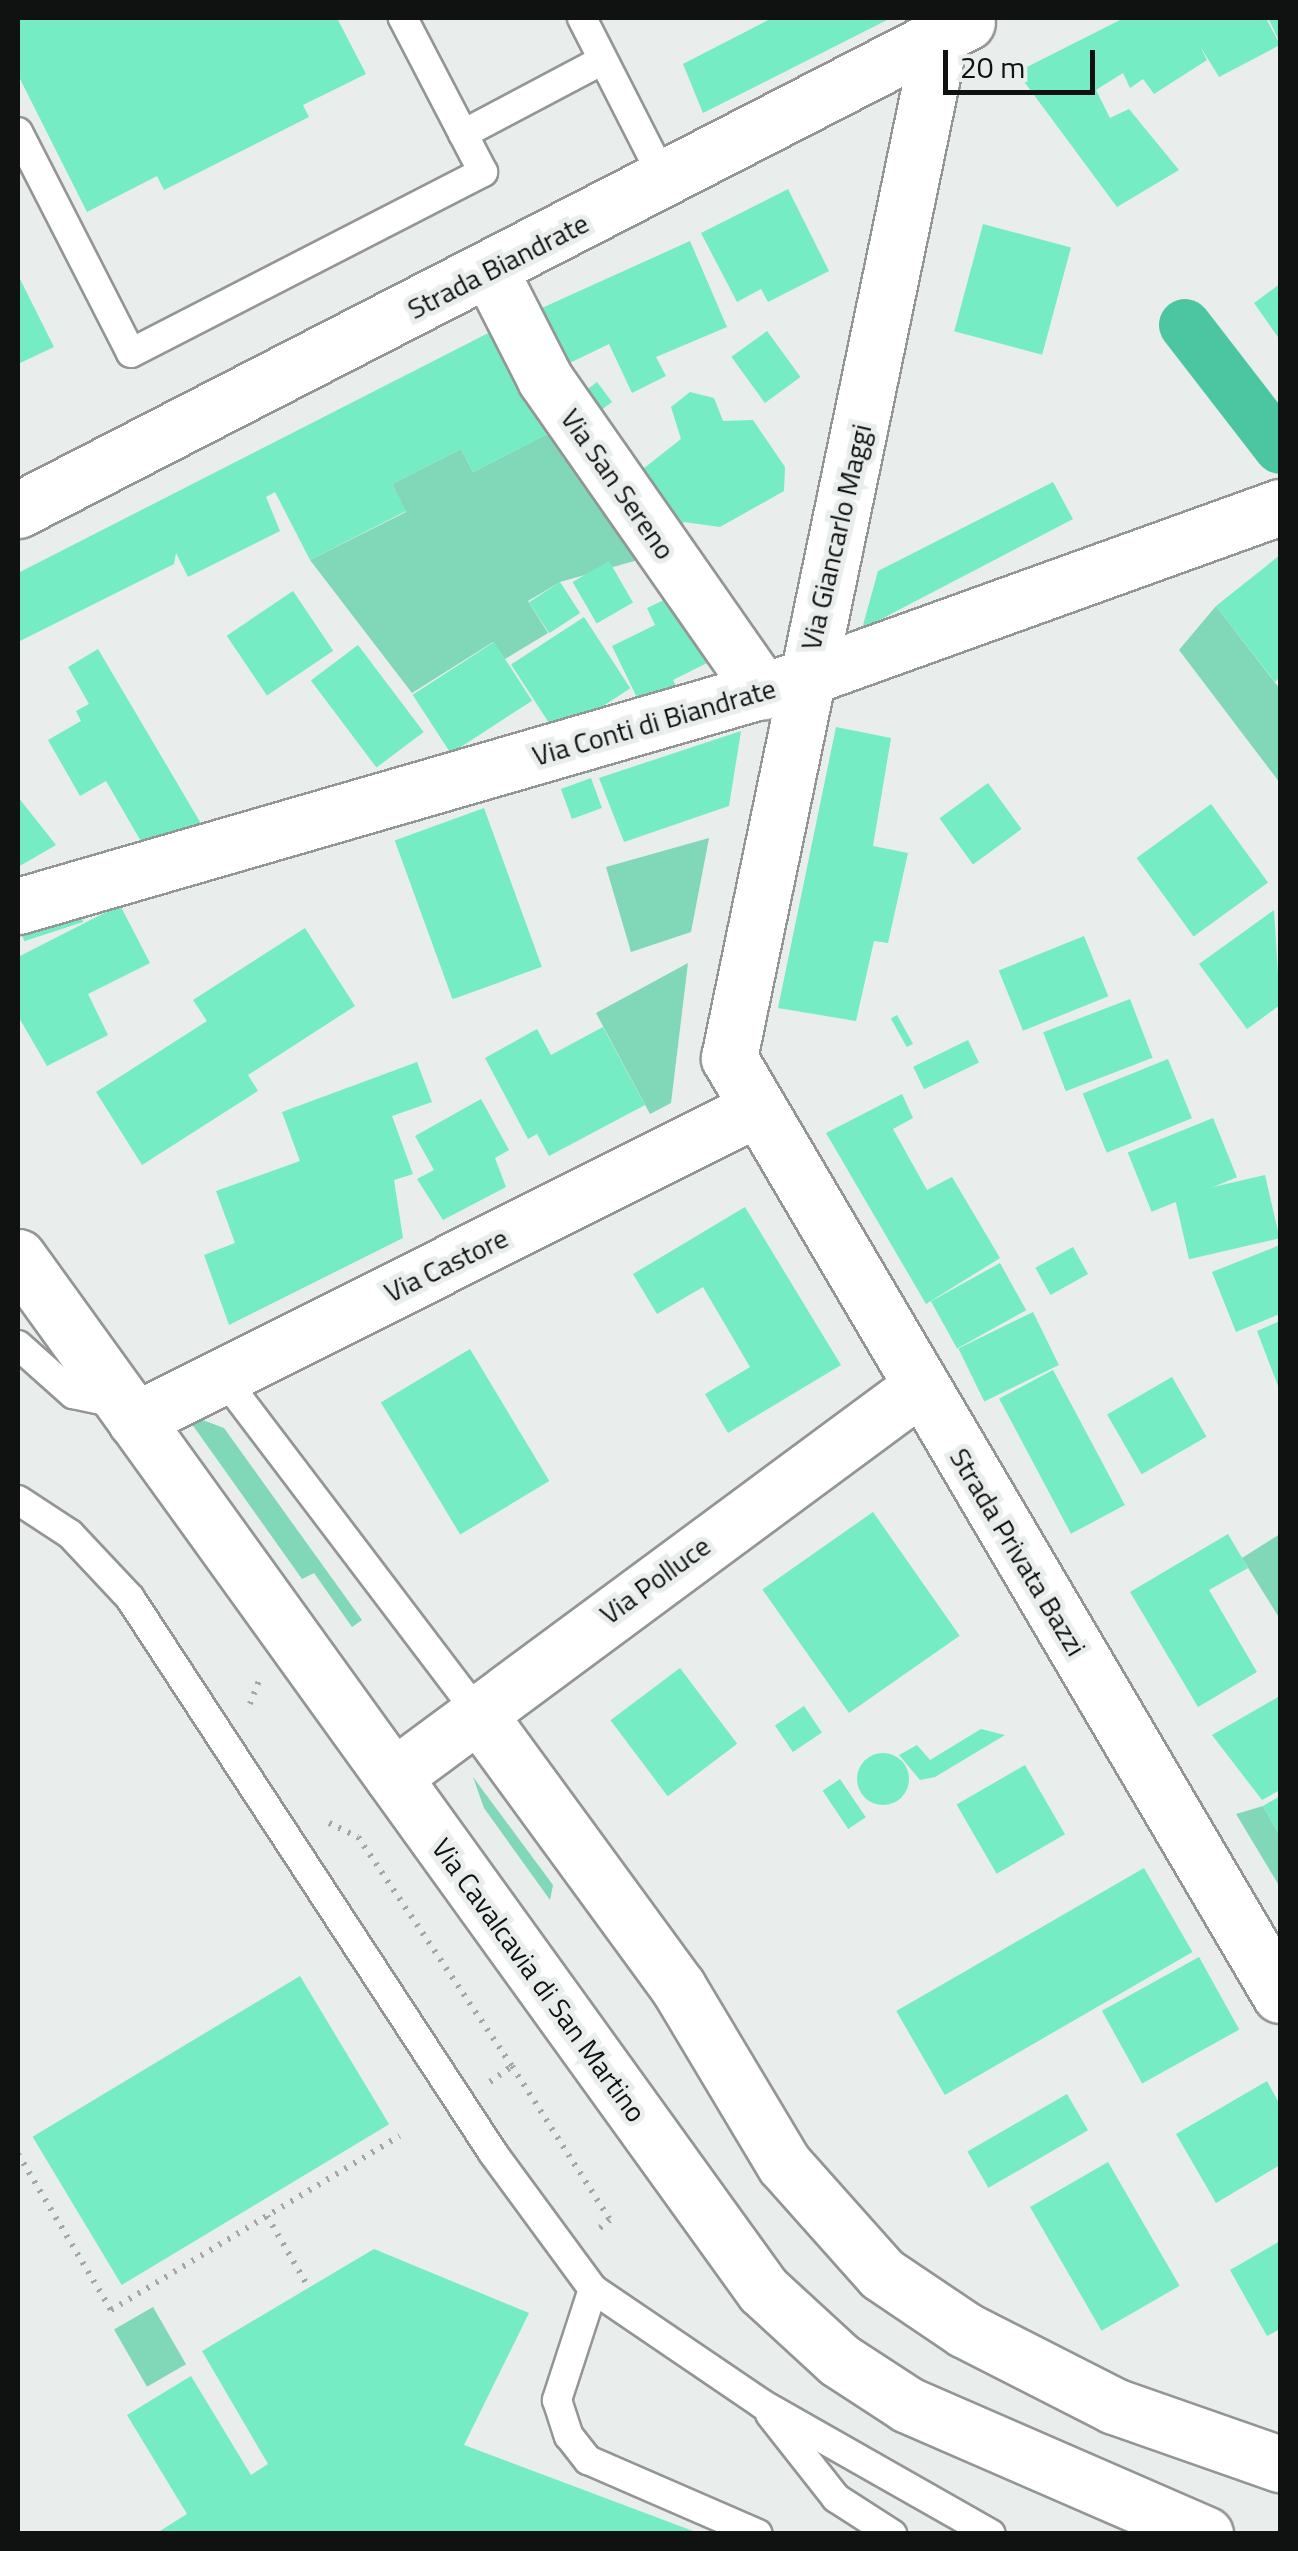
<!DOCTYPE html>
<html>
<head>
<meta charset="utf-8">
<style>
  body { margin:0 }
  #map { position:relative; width:1298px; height:2551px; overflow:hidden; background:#e9edeb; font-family:"Titillium Web",sans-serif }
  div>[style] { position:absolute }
  .green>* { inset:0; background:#80d8b9; transform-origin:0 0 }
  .canal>* { height:52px; margin:-26px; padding:0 26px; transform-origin:26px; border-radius:26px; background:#4cc6a1 }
  .building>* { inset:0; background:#75ecc4; transform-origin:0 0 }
  .round { border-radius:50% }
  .path>* { height:6px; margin-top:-3px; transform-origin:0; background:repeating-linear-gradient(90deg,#a4a7a5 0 2.5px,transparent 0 10.5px) }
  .roads { filter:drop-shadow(2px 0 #939694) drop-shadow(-2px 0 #939694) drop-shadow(0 2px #939694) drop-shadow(0 -2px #939694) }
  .service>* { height:28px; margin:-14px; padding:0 14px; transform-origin:14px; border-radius:14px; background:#fff }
  .minor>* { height:55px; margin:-27.5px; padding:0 27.5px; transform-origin:27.5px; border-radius:27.5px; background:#fff }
  .secondary>* { height:55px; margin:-27.5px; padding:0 27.5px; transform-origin:27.5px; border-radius:27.5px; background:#fff }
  span { translate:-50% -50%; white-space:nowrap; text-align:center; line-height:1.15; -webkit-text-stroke:10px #e9edeb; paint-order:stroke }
  .street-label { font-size:28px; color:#101211 }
  .frame { position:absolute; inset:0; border:20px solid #101211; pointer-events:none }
  .scale { position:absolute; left:943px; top:50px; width:152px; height:45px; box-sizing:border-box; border:5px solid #101211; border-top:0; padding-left:12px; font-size:30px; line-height:35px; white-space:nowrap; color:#101211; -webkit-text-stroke:8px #e9edeb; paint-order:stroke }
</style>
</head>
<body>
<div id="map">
  <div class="green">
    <div style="clip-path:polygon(559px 428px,652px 556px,560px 582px,528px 601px,548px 633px,505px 659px,493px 642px,412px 693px,310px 560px,406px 512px,392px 484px,461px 449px,473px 472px)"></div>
    <div style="clip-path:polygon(1216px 606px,1280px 689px,1280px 783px,1179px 650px)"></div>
    <div style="clip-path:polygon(709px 838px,691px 932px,631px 952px,606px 867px)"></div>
    <div style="clip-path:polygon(688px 963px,671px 1103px,650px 1114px,596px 1013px)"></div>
    <div style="clip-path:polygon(184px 1413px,224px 1428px,362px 1620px,352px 1627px,314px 1573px,302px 1579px)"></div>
    <div style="clip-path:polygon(1280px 1534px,1280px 1619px,1242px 1558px)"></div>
    <div style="clip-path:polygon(473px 1777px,553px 1885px,550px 1900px,484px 1808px)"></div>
    <div style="clip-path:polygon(1263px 1806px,1280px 1836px,1280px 1887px,1236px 1814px)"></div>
    <div style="left:153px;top:2307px;width:66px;height:45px;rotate:60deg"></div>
  </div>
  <div class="canal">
    <div style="left:1185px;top:325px;width:155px;rotate:52.3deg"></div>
  </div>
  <div class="building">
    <div style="clip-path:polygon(18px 18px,337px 18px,366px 74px,303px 105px,309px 117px,164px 190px,157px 176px,87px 212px,18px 75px)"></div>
    <div style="clip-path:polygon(772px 18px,891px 18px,703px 113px,683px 64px)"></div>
    <div style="clip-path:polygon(1124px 18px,1266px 18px,1280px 45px,1219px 77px,1200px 46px,1207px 60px,1154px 94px,1143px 79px,1130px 88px,1123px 73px,1096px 90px,1110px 118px,1129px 109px,1179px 170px,1117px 207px,1017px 72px)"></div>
    <div style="clip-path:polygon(1268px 18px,1280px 18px,1280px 42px)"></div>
    <div style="clip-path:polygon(788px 189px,829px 271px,768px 302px,761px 289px,737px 302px,701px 233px)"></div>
    <div style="left:983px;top:224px;width:91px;height:111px;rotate:15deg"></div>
    <div style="clip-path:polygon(690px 241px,727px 327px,656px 357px,666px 376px,632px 393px,609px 344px,549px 373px,522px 317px)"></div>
    <div style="clip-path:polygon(18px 275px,54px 347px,18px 364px)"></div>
    <div style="clip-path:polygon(1280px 284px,1280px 340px,1254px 303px)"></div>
    <div style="clip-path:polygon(506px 324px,559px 428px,473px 472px,461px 449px,392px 484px,406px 511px,310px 560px,275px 492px,266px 497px,280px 531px,188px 577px,176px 553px,174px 564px,18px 642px,18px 573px)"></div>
    <div style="left:767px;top:331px;width:57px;height:44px;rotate:54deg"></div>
    <div style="left:597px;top:382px;width:25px;height:25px;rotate:53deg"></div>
    <div style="clip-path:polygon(690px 392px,714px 398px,723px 421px,753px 420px,785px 467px,784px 491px,720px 527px,684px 522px,672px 530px,634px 476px,681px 439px,671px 407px)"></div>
    <div style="clip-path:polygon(1053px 482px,1073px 519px,862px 629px,878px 571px)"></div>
    <div style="clip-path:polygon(1280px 555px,1280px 677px,1275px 682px,1216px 606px)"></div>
    <div style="left:609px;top:561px;width:48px;height:42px;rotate:60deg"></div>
    <div style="left:560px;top:582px;width:37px;height:37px;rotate:57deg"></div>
    <div style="left:293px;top:591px;width:72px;height:80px;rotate:56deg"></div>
    <div style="clip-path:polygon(683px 591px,715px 659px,673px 680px,679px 692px,643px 710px,612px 646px,655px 625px,647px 608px)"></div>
    <div style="left:584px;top:617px;width:85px;height:87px;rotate:57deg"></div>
    <div style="left:494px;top:642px;width:70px;height:97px;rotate:57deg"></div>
    <div style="left:358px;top:645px;width:109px;height:59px;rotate:53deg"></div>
    <div style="clip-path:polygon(98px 649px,206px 832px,153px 862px,106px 781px,80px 796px,48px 740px,81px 721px,76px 711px,89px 704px,68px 667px)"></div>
    <div style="clip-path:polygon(836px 727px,891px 738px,873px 846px,908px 853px,888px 943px,874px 941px,856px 1021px,778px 1008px)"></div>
    <div style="clip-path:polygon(741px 731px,729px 806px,624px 842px,599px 778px)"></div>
    <div style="left:591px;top:778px;width:32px;height:32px;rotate:70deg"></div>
    <div style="left:988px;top:783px;width:57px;height:60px;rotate:54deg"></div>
    <div style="clip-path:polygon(18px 797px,56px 845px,18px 867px)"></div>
    <div style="left:1211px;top:804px;width:97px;height:92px;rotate:54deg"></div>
    <div style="left:484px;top:808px;width:169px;height:95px;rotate:70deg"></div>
    <div style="left:77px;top:903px;width:20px;height:62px;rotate:72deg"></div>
    <div style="clip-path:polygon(120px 905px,150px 963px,88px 994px,108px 1035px,47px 1066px,18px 1016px,18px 957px)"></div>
    <div style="clip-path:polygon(1274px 910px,1280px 1005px,1247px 1029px,1199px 964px)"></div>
    <div style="clip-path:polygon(305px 928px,355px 1006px,248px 1075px,258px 1091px,142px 1165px,96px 1092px,207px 1021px,193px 1000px)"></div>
    <div style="left:1084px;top:936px;width:65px;height:92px;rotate:68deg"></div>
    <div style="left:1130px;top:999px;width:63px;height:93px;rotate:69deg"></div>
    <div style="left:897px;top:1015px;width:33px;height:7px;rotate:61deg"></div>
    <div style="clip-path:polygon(603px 1027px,645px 1105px,549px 1156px,537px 1134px,528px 1139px,485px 1058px,537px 1029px,551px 1055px)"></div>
    <div style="left:968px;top:1040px;width:25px;height:61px;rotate:64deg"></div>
    <div style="left:1168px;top:1059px;width:64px;height:92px;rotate:68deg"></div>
    <div style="clip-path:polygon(417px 1062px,432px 1102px,392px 1116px,413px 1174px,394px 1180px,403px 1238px,229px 1325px,204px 1255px,235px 1243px,216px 1191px,300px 1161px,282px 1112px)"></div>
    <div style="clip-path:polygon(902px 1094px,913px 1118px,893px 1129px,927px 1190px,952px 1177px,1000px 1258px,926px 1304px,826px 1133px)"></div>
    <div style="clip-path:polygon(481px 1099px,509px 1150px,495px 1158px,506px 1187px,443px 1220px,417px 1179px,434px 1170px,415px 1136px)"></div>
    <div style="left:1213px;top:1118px;width:64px;height:92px;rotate:68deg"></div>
    <div style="left:1265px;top:1175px;width:65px;height:93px;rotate:77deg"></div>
    <div style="clip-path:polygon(745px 1207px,841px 1365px,728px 1433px,705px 1394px,750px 1367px,703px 1287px,657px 1314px,633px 1274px)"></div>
    <div style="clip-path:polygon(1280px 1245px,1280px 1314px,1236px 1332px,1212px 1272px)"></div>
    <div style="left:1073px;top:1247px;width:31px;height:43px;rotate:61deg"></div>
    <div style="left:1000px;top:1263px;width:54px;height:79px;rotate:61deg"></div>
    <div style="left:1033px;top:1312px;width:59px;height:83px;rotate:64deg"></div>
    <div style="clip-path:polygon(1280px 1321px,1280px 1391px,1257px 1331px)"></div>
    <div style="left:470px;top:1349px;width:154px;height:104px;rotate:59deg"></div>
    <div style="left:1053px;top:1370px;width:153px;height:61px;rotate:62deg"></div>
    <div style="left:1172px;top:1377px;width:69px;height:75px;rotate:60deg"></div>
    <div style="left:873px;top:1512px;width:151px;height:135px;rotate:55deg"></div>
    <div style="clip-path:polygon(1228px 1534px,1248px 1568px,1209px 1590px,1257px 1672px,1198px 1707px,1130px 1592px)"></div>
    <div style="left:680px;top:1668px;width:95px;height:87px;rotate:53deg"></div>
    <div style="clip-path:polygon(1280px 1696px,1280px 1790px,1262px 1800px,1212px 1735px)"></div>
    <div style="left:804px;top:1706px;width:32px;height:35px;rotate:56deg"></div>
    <div style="clip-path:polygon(981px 1729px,1005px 1735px,935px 1777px,920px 1780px,899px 1755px,917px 1745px,930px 1760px)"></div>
    <div class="round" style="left:857px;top:1753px;width:52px;height:52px"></div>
    <div style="left:1025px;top:1765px;width:80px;height:79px;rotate:60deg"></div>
    <div style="left:840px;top:1779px;width:46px;height:21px;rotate:56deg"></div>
    <div style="clip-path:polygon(1280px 1796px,1280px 1836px,1263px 1806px)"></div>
    <div style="left:1144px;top:1868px;width:97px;height:286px;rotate:60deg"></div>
    <div style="left:1199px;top:1957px;width:83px;height:111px;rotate:61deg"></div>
    <div style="left:300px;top:1976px;width:173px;height:312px;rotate:59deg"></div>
    <div style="clip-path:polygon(1267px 2081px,1280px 2105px,1280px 2165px,1216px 2203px,1176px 2134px)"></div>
    <div style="left:1067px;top:2094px;width:42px;height:115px;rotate:60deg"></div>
    <div style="left:1108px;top:2162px;width:143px;height:90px;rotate:60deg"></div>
    <div style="clip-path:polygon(1280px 2241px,1280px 2329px,1267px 2336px,1230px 2270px)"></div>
    <div style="clip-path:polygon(374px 2249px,529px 2313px,464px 2445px,701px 2534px,155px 2534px,187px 2514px,127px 2415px,191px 2376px,251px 2475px,268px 2464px,202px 2351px)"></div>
  </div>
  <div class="path">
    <div style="left:250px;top:1704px;width:26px;rotate:-69deg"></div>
    <div style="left:329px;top:1823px;width:32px;rotate:26deg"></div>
    <div style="left:358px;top:1837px;width:276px;rotate:56.1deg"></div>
    <div style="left:512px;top:2066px;width:183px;rotate:57.5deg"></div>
    <div style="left:610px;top:2220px;width:16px;rotate:142deg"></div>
    <div style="left:490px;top:2082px;width:27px;rotate:-36deg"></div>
    <div style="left:18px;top:2154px;width:182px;rotate:59.2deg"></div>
    <div style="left:111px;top:2310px;width:337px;rotate:-31.1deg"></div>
    <div style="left:267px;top:2216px;width:83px;rotate:59.7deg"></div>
  </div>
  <div class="roads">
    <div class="service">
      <div style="left:582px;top:18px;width:183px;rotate:63deg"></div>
      <div style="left:18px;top:132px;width:248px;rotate:62.9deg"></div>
      <div style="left:131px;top:353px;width:396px;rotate:-27.2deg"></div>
      <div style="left:483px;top:172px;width:174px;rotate:-117.5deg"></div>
      <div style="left:463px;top:134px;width:158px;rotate:-27.9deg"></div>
      <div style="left:18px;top:1345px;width:74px;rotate:41.7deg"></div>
      <div style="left:73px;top:1394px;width:48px;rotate:12deg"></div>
      <div style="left:222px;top:1376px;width:420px;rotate:52.8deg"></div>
      <div style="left:18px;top:1500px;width:62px;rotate:33.2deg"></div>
      <div style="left:70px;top:1534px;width:88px;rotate:46.8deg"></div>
      <div style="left:130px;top:1598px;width:663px;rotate:56.81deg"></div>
      <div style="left:493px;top:2153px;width:169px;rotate:53.7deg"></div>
      <div style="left:593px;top:2289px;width:204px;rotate:34.2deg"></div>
      <div style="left:762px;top:2404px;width:263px;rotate:29.6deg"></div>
      <div style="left:593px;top:2289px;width:117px;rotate:108deg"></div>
      <div style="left:557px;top:2400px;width:38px;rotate:72deg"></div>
      <div style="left:569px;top:2436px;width:31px;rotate:52deg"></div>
      <div style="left:588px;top:2460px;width:185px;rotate:23.5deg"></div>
      <div style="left:770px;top:2414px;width:107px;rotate:51.8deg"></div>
      <div style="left:836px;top:2498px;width:67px;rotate:32.7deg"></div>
    </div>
    <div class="minor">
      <div style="left:944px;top:18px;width:1062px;rotate:101.68deg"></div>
      <div style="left:729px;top:1058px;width:1087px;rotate:59.54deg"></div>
      <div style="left:489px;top:269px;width:123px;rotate:63deg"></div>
      <div style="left:545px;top:379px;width:381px;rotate:55.1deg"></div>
      <div style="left:18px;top:510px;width:1067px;rotate:-27.21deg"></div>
      <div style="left:18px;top:906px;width:819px;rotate:-16.16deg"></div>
      <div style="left:805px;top:678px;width:505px;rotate:-19.8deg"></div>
      <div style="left:135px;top:1420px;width:695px;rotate:-26.6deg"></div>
      <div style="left:476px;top:1711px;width:342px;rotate:53.8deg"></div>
      <div style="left:678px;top:1987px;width:206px;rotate:59.1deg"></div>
      <div style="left:784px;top:2164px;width:147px;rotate:48.3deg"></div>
      <div style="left:882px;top:2274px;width:100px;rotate:34deg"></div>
      <div style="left:965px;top:2330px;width:167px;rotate:27deg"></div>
      <div style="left:1114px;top:2406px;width:176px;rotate:19.3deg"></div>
      <div style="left:393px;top:1777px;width:656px;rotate:-36.5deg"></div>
    </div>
    <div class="secondary">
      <div style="left:18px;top:1257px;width:1274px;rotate:54.2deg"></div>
      <div style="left:763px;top:2290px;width:103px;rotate:42.6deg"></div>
      <div style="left:839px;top:2360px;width:82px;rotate:33.1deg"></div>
      <div style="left:908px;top:2405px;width:324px;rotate:23.5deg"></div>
    </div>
  </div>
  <div class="street-label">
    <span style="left:498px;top:266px;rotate:-27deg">Strada Biandrate</span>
    <span style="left:618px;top:484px;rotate:55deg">Via San Sereno</span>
    <span style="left:836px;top:537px;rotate:-77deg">Via Giancarlo Maggi</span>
    <span style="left:654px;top:722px;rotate:-16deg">Via Conti di Biandrate</span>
    <span style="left:446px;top:1265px;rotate:-26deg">Via Castore</span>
    <span style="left:1018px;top:1552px;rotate:59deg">Strada Privata Bazzi</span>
    <span style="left:655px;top:1580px;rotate:-36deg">Via Polluce</span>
    <span style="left:539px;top:1980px;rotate:54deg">Via Cavalcavia di San Martino</span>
  </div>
  <div class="frame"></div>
  <div class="scale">20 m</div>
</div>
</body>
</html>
